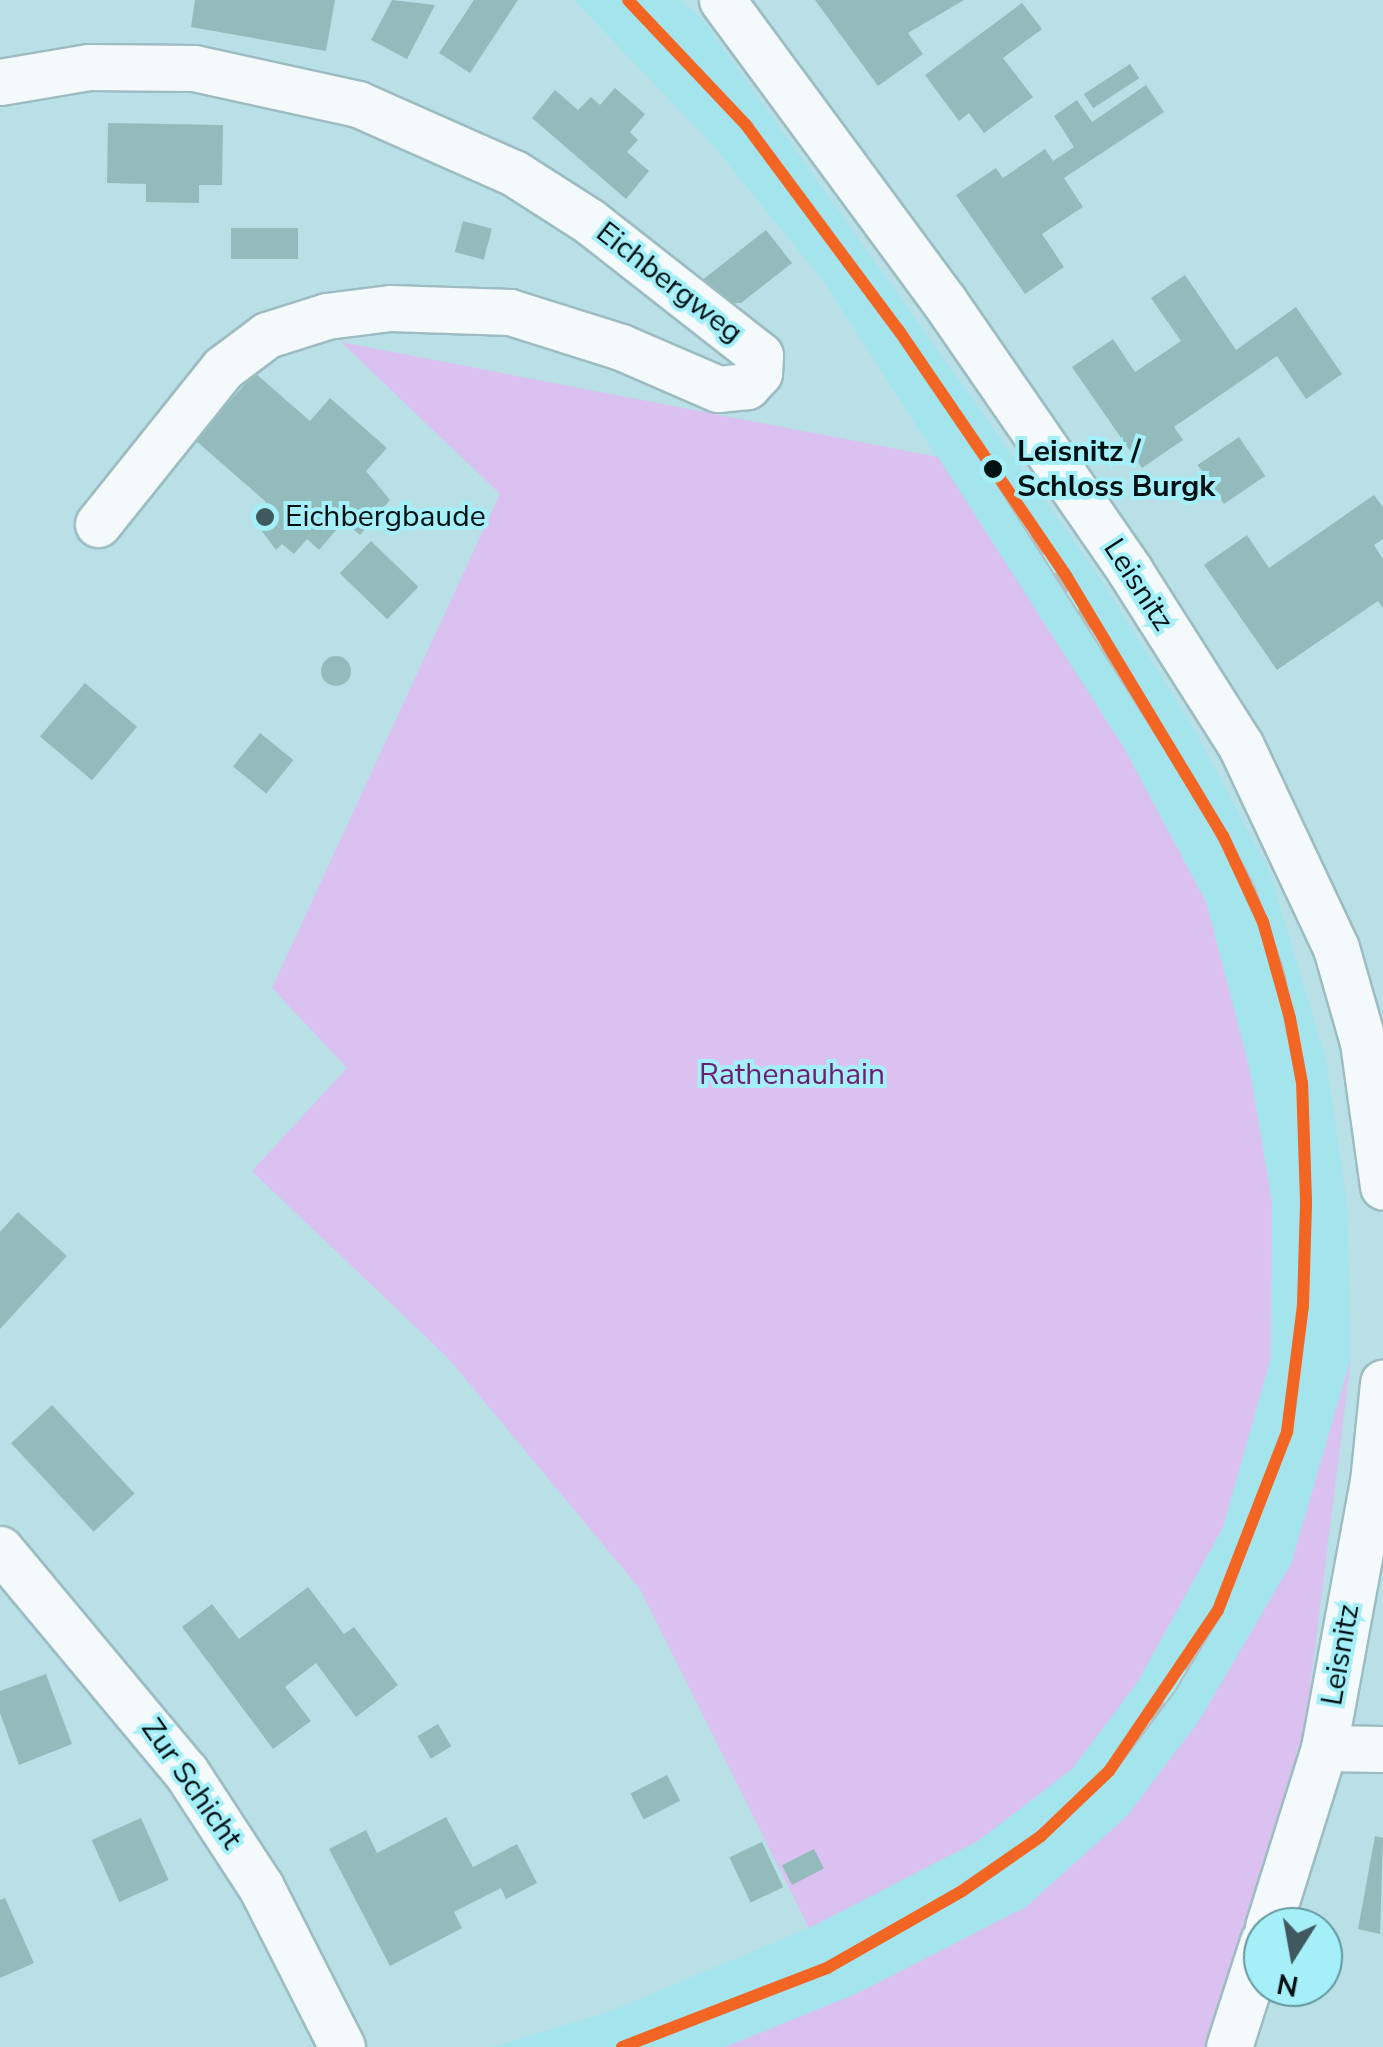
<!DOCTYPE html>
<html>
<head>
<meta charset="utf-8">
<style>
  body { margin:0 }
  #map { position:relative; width:1383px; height:2047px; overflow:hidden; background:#b8e0e6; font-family:"Nunito Sans",sans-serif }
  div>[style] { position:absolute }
  .built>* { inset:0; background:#a3e4ed }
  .green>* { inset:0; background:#dbc1f0 }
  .building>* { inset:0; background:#94bbbc; transform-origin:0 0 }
  .round { border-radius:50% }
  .roads { filter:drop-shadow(2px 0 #9cbcc1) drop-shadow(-2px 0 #9cbcc1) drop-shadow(0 2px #9cbcc1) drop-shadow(0 -2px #9cbcc1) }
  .street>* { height:45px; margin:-22.5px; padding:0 22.5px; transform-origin:22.5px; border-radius:22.5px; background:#f4fafb }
  .rail>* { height:11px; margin-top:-5.5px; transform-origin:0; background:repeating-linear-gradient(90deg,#a5eff9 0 22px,#b4bec0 0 44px); box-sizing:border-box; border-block:2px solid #b4bec0 }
  .rail-1>* { height:12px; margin:-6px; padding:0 6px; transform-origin:6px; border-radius:6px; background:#f26522 }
  .dots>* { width:28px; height:28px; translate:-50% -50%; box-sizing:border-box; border:5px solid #a5eff9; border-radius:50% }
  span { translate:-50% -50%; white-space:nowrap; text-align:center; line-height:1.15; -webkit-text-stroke:8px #a5eff9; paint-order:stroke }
  .street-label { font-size:30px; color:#001114 }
  .stop-label { font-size:30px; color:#001114; font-weight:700 }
  .left { translate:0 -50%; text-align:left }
  .poi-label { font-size:30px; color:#001114 }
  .park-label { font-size:30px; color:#6f1c73 }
  .north { position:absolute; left:1243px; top:1907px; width:100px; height:100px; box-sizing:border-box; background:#a5eff9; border:2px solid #63969d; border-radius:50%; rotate:191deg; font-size:28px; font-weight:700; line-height:40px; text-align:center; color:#001114 }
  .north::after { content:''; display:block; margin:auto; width:35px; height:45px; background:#40595e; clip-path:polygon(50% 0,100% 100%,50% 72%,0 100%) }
</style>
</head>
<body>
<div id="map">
  <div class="built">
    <div style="clip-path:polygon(574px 0,680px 0,702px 19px,1097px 574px,1194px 729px,1270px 873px,1326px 1060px,1347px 1202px,1351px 1358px,1291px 1564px,1199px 1721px,1127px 1816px,1026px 1907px,856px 1994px,725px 2047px,492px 2047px,611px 2011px,809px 1928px,1137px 1683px,1223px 1527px,1271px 1357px,1272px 1202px,1249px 1066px,1206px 902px,1124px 748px,824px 282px,714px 146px)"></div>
  </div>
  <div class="green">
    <div style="clip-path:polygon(341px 342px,938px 457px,1124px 748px,1206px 902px,1249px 1066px,1272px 1202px,1271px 1357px,1223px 1527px,1137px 1683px,1072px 1769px,978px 1841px,809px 1928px,640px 1589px,448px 1358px,252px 1171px,347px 1068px,272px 988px,500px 494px)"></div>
    <div style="clip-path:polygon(1351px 1358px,1303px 1744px,1209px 2047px,725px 2047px,856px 1994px,1026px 1907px,1127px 1816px,1199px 1721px,1291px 1564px)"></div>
  </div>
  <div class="building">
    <div style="clip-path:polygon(195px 0,335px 0,326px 51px,191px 27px)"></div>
    <div style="clip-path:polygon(392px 0,435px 5px,407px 59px,371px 40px)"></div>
    <div style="clip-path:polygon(474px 0,518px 0,470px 73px,439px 53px)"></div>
    <div style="clip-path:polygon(815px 0,964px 0,908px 33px,923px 54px,878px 86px)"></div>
    <div style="clip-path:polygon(1022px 3px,1042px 29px,1003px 58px,1033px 97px,984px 133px,969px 113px,959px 121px,925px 75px)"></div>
    <div style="left:1130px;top:64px;width:17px;height:55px;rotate:57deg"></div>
    <div style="clip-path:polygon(1146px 85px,1164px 112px,1064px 178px,1083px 207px,1042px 234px,1064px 267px,1025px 294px,956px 195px,996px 168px,1003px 178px,1045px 149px,1053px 161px,1074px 147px,1054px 116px,1077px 100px,1092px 122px)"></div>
    <div style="clip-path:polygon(615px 88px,645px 114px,630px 132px,638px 140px,627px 152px,649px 171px,626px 199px,532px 118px,555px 90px,578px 110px,591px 97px,600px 105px)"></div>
    <div style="clip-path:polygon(108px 123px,223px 125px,222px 185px,199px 185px,199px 203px,146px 202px,146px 184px,107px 183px)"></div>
    <div style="left:463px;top:221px;width:30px;height:32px;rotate:15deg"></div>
    <div style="left:298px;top:228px;width:31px;height:67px;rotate:90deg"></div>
    <div style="clip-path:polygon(766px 230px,792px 263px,741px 303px,713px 304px,696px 285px)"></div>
    <div style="clip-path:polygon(1185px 275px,1236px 350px,1296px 307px,1342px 374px,1306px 399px,1277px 356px,1174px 427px,1183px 440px,1142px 468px,1072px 367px,1113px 339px,1135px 372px,1181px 341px,1151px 298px)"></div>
    <div style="clip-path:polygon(255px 373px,310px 421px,330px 398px,387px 448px,366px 471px,390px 500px,360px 535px,344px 521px,319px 550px,307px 539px,294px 554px,282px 544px,276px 550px,252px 518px,266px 502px,195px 440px)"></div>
    <div style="left:1239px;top:437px;width:47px;height:50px;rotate:56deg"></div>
    <div style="clip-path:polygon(1374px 495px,1383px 507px,1383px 539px,1374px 545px,1383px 559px,1383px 608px,1378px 601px,1277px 670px,1204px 565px,1247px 535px,1269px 568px)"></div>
    <div style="left:371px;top:541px;width:66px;height:45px;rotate:44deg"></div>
    <div class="round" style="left:321px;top:656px;width:30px;height:30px"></div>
    <div style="left:85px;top:683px;width:68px;height:70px;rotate:40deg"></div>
    <div style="left:260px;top:733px;width:43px;height:43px;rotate:39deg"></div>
    <div style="clip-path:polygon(18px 1212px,67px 1256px,0 1329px,0 1232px)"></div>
    <div style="left:52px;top:1405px;width:121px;height:56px;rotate:47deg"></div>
    <div style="clip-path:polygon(308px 1587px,344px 1634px,354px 1627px,398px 1685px,356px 1717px,316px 1663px,285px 1687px,311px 1721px,273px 1749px,182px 1627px,212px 1604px,239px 1639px)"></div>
    <div style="clip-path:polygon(46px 1674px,72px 1744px,19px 1765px,0 1713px,0 1691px)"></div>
    <div style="left:438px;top:1724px;width:26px;height:24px;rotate:59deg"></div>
    <div style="left:667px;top:1775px;width:29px;height:41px;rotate:63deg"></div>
    <div style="clip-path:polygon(446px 1817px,473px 1867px,517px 1844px,537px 1883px,506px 1899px,501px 1888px,454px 1912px,462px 1928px,390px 1966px,329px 1849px,366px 1830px,377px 1853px)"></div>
    <div style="left:141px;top:1818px;width:68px;height:54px;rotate:66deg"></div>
    <div style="clip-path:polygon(1375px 1836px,1383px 1838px,1380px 1934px,1358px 1929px)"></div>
    <div style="left:762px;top:1842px;width:50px;height:36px;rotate:65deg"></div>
    <div style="left:814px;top:1849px;width:22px;height:36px;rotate:63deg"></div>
    <div style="clip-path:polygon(5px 1898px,34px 1963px,0 1978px,0 1900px)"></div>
  </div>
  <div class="roads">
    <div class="street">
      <div style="left:722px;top:0;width:374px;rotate:53.6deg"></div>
      <div style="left:944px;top:301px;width:328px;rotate:55.4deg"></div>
      <div style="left:1130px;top:571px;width:207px;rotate:57.6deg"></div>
      <div style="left:1241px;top:746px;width:223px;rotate:64.8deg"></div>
      <div style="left:1336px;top:948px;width:98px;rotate:74deg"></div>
      <div style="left:1363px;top:1042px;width:146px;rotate:82.1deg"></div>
      <div style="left:0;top:82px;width:90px;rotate:-9.6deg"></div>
      <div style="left:89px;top:67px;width:105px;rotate:0.5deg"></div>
      <div style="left:194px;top:68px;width:168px;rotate:12.4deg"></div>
      <div style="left:358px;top:104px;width:171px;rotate:23.9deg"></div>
      <div style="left:514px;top:173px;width:89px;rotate:32.6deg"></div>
      <div style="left:589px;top:221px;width:217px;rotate:38.1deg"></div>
      <div style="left:760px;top:355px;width:18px;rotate:93deg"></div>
      <div style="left:759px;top:373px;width:18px;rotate:133deg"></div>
      <div style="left:747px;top:386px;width:29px;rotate:174deg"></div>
      <div style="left:718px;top:389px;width:106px;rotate:-156.6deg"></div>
      <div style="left:621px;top:347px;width:116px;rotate:-162.5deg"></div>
      <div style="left:510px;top:312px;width:120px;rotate:-178.1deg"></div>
      <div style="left:390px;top:308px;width:64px;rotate:172.8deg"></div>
      <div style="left:327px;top:316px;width:63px;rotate:162.4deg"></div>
      <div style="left:267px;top:335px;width:55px;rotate:143.1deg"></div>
      <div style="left:223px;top:368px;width:200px;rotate:128.7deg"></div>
      <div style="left:0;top:1549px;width:290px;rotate:50.2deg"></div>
      <div style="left:186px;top:1772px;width:137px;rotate:56.9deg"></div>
      <div style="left:261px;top:1887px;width:179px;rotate:63.1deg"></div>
      <div style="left:1324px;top:1748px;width:59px;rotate:1deg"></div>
      <div style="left:1268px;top:1927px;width:188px;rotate:-72.6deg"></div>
      <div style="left:1324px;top:1748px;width:270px;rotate:-79.6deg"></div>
      <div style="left:1373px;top:1482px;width:100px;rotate:-84.2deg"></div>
      <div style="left:1229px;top:2047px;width:111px;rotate:-72.2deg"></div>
    </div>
  </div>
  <div class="rail">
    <div style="left:622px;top:2047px;width:220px;rotate:-21.1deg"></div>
    <div style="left:827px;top:1968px;width:155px;rotate:-29.7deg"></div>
    <div style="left:962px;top:1891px;width:96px;rotate:-34.8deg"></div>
    <div style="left:1041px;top:1836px;width:94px;rotate:-43.7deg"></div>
    <div style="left:1109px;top:1771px;width:105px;rotate:-53.1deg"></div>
    <div style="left:1172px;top:1687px;width:90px;rotate:-59.1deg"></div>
    <div style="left:1218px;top:1610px;width:191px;rotate:-68.8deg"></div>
    <div style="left:1287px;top:1432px;width:128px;rotate:-82.8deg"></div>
    <div style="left:1303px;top:1305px;width:104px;rotate:-88.3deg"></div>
    <div style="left:1306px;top:1201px;width:118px;rotate:-91.9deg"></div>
    <div style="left:1302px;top:1083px;width:115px;rotate:-101.5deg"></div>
    <div style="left:1279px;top:970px;width:90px;rotate:-109.4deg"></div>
    <div style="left:1249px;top:885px;width:104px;rotate:-118.8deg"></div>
    <div style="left:1199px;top:794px;width:384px;rotate:-122.4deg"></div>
  </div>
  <div class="rail-1">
    <div style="left:622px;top:2047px;width:220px;rotate:-21.1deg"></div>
    <div style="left:827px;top:1968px;width:155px;rotate:-29.7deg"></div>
    <div style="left:962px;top:1891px;width:96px;rotate:-34.8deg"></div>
    <div style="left:1041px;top:1836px;width:94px;rotate:-43.7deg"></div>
    <div style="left:1109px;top:1771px;width:194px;rotate:-55.9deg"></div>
    <div style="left:1218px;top:1610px;width:191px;rotate:-68.8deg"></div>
    <div style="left:1287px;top:1432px;width:128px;rotate:-82.8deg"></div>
    <div style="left:1303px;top:1305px;width:104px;rotate:-88.3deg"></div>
    <div style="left:1306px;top:1201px;width:118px;rotate:-91.9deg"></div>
    <div style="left:1302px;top:1083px;width:66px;rotate:-100.5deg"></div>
    <div style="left:1290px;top:1018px;width:100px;rotate:-105.7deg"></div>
    <div style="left:1263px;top:922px;width:95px;rotate:-114.9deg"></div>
    <div style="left:1223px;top:836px;width:302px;rotate:-121.1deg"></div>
    <div style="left:1067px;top:577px;width:298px;rotate:-124.3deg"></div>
    <div style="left:899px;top:331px;width:255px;rotate:-126.6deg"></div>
    <div style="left:747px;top:126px;width:173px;rotate:-133.4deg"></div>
  </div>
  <div class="dots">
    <div style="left:993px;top:469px;background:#001114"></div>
    <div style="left:265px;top:517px;background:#40595e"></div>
  </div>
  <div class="street-label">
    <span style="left:669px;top:283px;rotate:38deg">Eichbergweg</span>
    <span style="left:1138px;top:585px;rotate:57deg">Leisnitz</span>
    <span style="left:1341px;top:1655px;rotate:-80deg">Leisnitz</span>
    <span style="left:191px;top:1784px;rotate:55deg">Zur Schicht</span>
  </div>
  <div class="stop-label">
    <span class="left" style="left:1017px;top:469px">Leisnitz /<br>Schloss Burgk</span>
  </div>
  <div class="poi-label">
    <span class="left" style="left:285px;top:517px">Eichbergbaude</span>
  </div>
  <div class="park-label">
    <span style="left:792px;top:1075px">Rathenauhain</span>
  </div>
  <div class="north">N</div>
</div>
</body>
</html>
